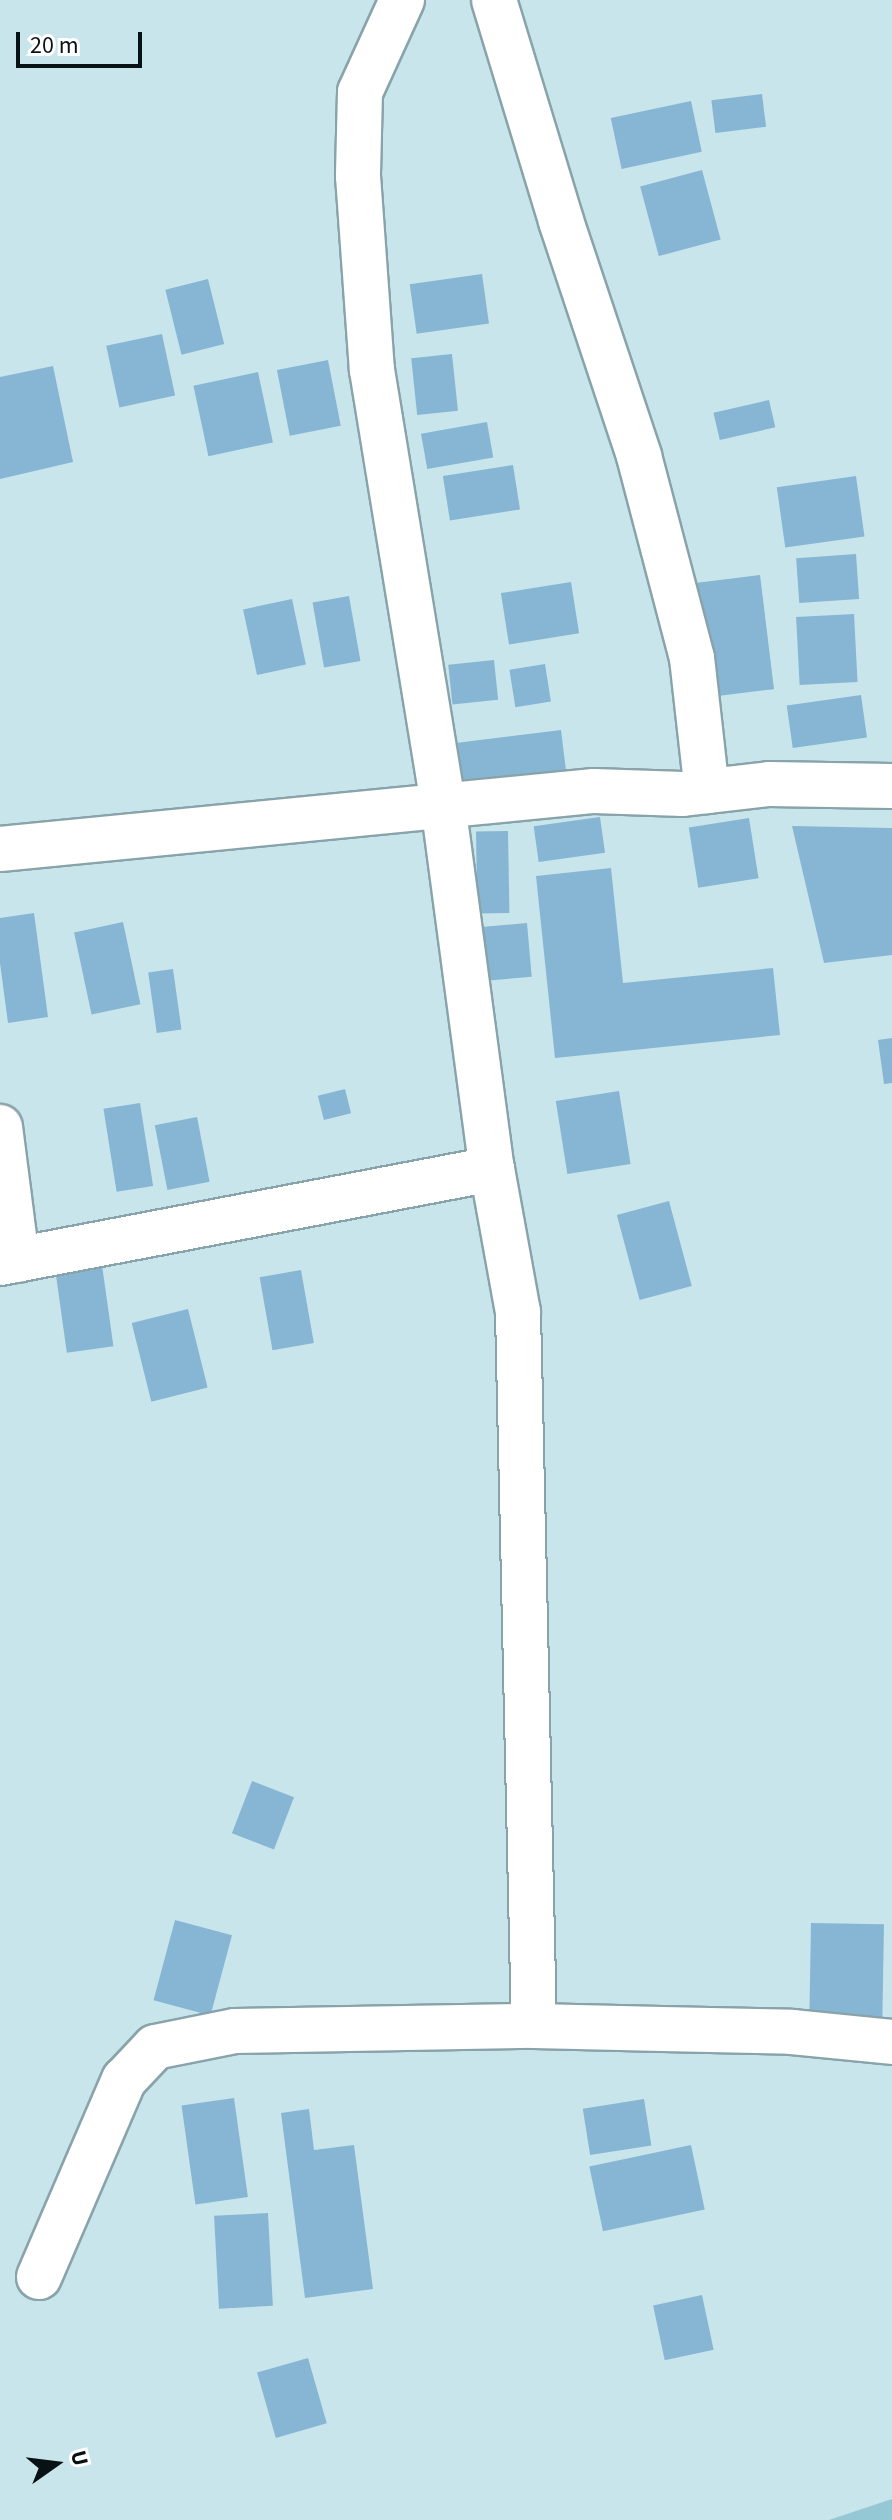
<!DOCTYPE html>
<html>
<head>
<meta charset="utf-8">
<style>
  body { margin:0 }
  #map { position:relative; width:892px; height:2520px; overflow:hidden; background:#c9e5ec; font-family:"Source Sans 3",sans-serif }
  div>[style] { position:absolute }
  .green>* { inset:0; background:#94c8d5 }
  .building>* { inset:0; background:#87b6d4; transform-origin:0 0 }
  .roads { filter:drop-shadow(2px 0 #89a3aa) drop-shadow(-2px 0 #89a3aa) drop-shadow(0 2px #89a3aa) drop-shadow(0 -2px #89a3aa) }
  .street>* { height:44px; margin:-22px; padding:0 22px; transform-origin:22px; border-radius:22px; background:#fff }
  span { translate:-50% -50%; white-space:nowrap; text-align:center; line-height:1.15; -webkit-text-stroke:6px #fff; paint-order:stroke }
  .north { position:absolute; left:16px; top:2424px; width:80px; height:80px; -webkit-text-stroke:6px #fff; paint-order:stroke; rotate:76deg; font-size:22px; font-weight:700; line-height:32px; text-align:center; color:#081214 }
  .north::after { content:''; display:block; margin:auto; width:28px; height:36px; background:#081214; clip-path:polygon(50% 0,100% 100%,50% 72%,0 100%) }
  .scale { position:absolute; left:16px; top:32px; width:126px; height:36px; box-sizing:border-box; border:4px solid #081214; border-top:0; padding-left:10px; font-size:24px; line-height:28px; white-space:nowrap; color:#081214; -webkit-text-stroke:6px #fff; paint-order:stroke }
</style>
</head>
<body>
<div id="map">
  <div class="green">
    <div style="clip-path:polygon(892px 2499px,892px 2520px,829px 2520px)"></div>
  </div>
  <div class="building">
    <div style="left:762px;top:94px;width:33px;height:51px;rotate:83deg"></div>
    <div style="left:691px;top:101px;width:52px;height:82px;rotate:78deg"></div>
    <div style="left:702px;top:170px;width:72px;height:64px;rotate:75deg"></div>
    <div style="left:482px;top:274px;width:50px;height:73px;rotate:82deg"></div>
    <div style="left:208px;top:279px;width:67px;height:44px;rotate:76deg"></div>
    <div style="left:162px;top:334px;width:63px;height:57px;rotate:78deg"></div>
    <div style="left:452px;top:354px;width:57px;height:41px;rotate:84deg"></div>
    <div style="left:328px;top:360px;width:67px;height:52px;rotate:79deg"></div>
    <div style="clip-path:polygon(53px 366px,73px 462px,0 479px,0 377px)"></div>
    <div style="left:258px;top:372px;width:72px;height:66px;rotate:78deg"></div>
    <div style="left:769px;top:400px;width:28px;height:57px;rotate:77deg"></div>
    <div style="left:487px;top:422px;width:36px;height:67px;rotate:80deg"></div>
    <div style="left:513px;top:465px;width:45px;height:71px;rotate:81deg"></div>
    <div style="left:856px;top:476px;width:61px;height:80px;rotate:82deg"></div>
    <div style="left:856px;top:554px;width:45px;height:60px;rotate:86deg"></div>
    <div style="left:760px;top:575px;width:115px;height:63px;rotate:83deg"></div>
    <div style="left:571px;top:582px;width:52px;height:71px;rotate:81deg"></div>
    <div style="left:349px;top:596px;width:66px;height:37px;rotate:80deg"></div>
    <div style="left:292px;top:599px;width:67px;height:50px;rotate:78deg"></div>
    <div style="left:854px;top:614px;width:68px;height:58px;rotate:87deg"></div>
    <div style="left:494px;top:660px;width:40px;height:46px;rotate:84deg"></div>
    <div style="left:545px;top:664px;width:38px;height:36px;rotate:81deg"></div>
    <div style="left:861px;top:695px;width:43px;height:75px;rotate:82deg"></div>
    <div style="left:561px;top:730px;width:41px;height:104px;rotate:83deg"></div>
    <div style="left:600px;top:817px;width:36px;height:67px;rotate:82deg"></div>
    <div style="left:749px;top:818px;width:61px;height:61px;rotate:81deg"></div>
    <div style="clip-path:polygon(792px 826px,892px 828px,892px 955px,824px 963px)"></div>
    <div style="left:508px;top:831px;width:82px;height:32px;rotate:89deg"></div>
    <div style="clip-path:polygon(611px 868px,623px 983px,773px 968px,780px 1035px,555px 1058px,536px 876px)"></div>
    <div style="clip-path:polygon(34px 913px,48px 1017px,8px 1023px,0 963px,0 918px)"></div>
    <div style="left:123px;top:922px;width:84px;height:50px;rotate:78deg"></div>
    <div style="left:527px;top:923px;width:54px;height:49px;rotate:85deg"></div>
    <div style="left:173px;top:969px;width:61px;height:25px;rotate:82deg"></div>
    <div style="clip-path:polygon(892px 1038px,892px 1083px,884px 1084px,878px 1040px)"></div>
    <div style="left:345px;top:1089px;width:25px;height:28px;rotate:76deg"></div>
    <div style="left:619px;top:1091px;width:74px;height:64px;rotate:81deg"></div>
    <div style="left:140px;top:1103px;width:84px;height:37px;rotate:81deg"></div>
    <div style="left:197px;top:1117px;width:66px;height:43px;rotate:79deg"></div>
    <div style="left:669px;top:1201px;width:88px;height:54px;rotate:75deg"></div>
    <div style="left:102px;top:1265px;width:82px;height:47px;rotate:82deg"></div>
    <div style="left:301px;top:1270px;width:74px;height:42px;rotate:80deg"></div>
    <div style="left:188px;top:1309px;width:81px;height:58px;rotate:76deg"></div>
    <div style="left:252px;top:1781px;width:45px;height:56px;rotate:21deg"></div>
    <div style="left:175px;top:1920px;width:59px;height:83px;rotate:15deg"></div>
    <div style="left:811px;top:1923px;width:73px;height:100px;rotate:1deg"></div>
    <div style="left:234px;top:2098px;width:100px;height:53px;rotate:82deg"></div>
    <div style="left:644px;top:2099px;width:47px;height:62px;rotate:81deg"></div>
    <div style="clip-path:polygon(309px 2109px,314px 2150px,354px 2145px,373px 2289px,305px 2298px,281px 2113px)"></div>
    <div style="left:691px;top:2145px;width:66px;height:104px;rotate:78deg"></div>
    <div style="left:268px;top:2213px;width:93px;height:54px;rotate:87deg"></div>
    <div style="left:702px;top:2295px;width:56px;height:50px;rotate:78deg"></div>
    <div style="left:308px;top:2358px;width:68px;height:53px;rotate:74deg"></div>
  </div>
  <div class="roads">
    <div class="street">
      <div style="left:402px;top:0;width:101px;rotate:114.5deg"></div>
      <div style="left:360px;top:92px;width:84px;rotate:91.4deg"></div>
      <div style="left:358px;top:176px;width:195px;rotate:85.9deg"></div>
      <div style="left:372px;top:370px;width:440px;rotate:80.7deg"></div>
      <div style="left:443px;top:804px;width:368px;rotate:82.4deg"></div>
      <div style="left:492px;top:1169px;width:145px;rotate:79.7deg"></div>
      <div style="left:518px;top:1312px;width:714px;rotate:88.72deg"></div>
      <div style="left:494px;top:0;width:231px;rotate:73.1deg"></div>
      <div style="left:561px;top:221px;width:248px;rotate:71.6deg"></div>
      <div style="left:639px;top:456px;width:209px;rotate:75.3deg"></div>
      <div style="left:692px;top:658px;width:134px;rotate:83.6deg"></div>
      <div style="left:0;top:849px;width:597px;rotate:-5.58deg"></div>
      <div style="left:594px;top:791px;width:89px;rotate:1.9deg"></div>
      <div style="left:683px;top:794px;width:87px;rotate:-6.6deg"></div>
      <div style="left:769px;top:784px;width:123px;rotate:0.9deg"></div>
      <div style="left:0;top:1127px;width:134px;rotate:82.7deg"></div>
      <div style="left:0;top:1263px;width:501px;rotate:-10.82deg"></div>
      <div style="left:39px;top:2277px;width:215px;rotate:-66.7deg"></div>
      <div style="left:124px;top:2080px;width:45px;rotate:-46.8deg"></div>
      <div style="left:155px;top:2047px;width:82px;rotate:-11.3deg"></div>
      <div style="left:235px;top:2031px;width:299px;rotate:-1deg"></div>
      <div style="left:534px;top:2026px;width:258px;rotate:1.3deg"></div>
      <div style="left:792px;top:2032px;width:100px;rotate:5.7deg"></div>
    </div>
  </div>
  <div class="north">U</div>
  <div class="scale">20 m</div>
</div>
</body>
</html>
